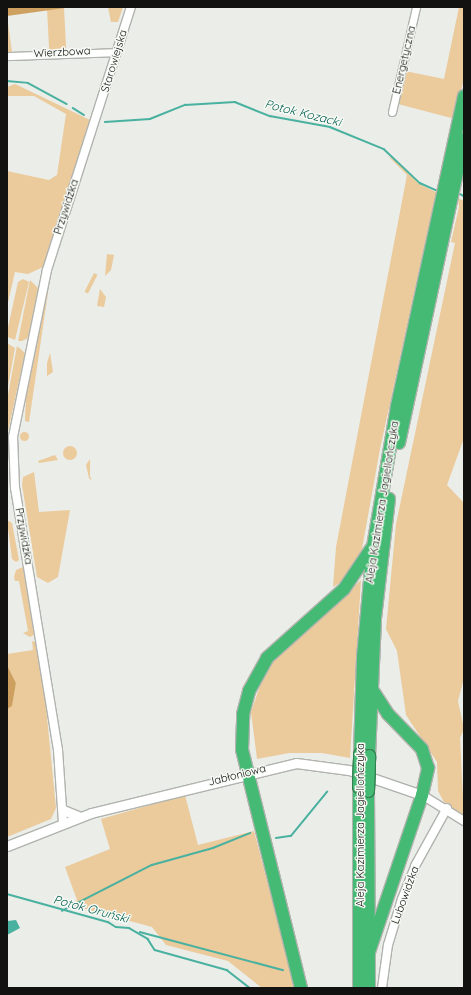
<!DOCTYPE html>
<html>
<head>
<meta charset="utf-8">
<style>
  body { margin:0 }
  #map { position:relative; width:471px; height:995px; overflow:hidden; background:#ebede8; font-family:Quicksand,sans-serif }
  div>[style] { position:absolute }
  .green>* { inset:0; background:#ebca9c; transform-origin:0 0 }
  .round { border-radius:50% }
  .forest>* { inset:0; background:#cea05f }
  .water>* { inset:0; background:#49b19f }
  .stream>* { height:1.5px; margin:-0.75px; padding:0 0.75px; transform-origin:0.75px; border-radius:0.75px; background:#49b19f }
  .roads { filter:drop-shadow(1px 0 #b1b3ae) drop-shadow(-1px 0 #b1b3ae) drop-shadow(0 1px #b1b3ae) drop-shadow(0 -1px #b1b3ae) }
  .minor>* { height:7px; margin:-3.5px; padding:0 3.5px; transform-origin:3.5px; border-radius:3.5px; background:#fff }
  .tertiary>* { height:8px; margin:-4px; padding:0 4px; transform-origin:4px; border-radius:4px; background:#fff }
  .secondary>* { height:9px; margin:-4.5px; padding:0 4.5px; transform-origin:4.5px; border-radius:4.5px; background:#fff }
  .motorway>* { height:12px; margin:-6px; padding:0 6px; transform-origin:6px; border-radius:6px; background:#45ba74 }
  .bridges { filter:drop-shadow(1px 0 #338051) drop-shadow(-1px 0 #338051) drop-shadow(0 1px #338051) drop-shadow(0 -1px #338051) }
  .motorway-bridge>* { height:12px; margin:-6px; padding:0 6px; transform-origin:6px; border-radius:6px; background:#45ba74 }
  span { translate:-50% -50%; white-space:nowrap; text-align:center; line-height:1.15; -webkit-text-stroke:3px #f8fbf5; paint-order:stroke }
  .street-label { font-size:11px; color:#121311 }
  .water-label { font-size:12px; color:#045f53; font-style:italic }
  .frame { position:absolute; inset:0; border:8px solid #121311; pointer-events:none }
</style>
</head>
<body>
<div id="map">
  <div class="green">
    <div style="clip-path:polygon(108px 7px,123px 7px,118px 22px,111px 22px)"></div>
    <div style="clip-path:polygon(459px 7px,464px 7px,464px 78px,455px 119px,398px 104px,405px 71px,444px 79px)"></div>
    <div style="left:64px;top:8px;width:41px;height:17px;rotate:87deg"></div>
    <div style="clip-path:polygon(7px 16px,12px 52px,7px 52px)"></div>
    <div style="clip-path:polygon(15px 84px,90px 120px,43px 267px,28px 274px,15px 272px,7px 307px,7px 171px,49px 180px,57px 175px,66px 114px,34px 96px,7px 96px,7px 87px)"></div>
    <div style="clip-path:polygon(388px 156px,395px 160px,419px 184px,436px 192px,380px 449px,362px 549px,344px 580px,333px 587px,336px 547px,407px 175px)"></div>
    <div style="clip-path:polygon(458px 198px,464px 201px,464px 438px,447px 485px,464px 503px,464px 678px,458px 701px,464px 729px,460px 738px,464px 816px,444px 802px,438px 791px,437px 762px,406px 715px,397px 651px,386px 629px,396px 524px,455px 243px,451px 242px,459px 207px)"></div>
    <div style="clip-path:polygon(107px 254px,114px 255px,111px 270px,105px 276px)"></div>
    <div style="clip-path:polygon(51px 272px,29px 422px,25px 421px,26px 397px)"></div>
    <div style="left:94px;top:273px;width:4px;height:21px;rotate:27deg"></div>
    <div style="clip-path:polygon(23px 279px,29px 282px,15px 340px,8px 337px,7px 332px,18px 282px)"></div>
    <div style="clip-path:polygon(30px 280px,38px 288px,28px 338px,22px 341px,18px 341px)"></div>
    <div style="clip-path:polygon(100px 289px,106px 297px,104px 307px,97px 306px)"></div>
    <div style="clip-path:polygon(7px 343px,15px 348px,7px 392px)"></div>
    <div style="clip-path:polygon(17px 346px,25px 353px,7px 436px,7px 400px)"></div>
    <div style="clip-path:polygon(50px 353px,53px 372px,47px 376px,47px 363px)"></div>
    <div class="round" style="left:19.5px;top:431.5px;width:9px;height:9px"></div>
    <div class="round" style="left:63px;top:446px;width:14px;height:14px"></div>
    <div style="clip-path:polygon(55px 455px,58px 460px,39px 463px,38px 461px)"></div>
    <div style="clip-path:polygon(90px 459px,90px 476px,92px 481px,89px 478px,86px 465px)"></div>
    <div style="clip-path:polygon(34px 472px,39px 512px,70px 510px,58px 577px,48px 583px,37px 577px,22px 485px,23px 477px)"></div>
    <div style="clip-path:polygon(7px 520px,12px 523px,19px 560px,16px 562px,12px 559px)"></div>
    <div style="clip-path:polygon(23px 567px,34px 635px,30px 637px,23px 633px,28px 631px,19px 581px,15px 581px,14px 577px,16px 570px)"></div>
    <div style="clip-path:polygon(361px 580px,350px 758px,322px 753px,289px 753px,257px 759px,251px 712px,260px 686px,276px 657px)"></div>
    <div style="clip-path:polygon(32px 641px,36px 642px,46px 707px,56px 808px,51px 819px,7px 837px,7px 709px,12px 705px,16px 683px,7px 665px,7px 654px,33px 650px)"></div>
    <div style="clip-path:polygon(185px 795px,198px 845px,254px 831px,295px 988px,262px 988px,228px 961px,166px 945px,152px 927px,71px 905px,77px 900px,65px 867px,110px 849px,101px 819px)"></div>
  </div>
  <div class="forest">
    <div style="clip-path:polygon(7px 7px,72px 7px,7px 16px)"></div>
    <div style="clip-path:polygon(7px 665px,16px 683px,12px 706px,7px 709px)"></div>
  </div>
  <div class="water">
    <div style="clip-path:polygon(16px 920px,20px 928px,7px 935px,7px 921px)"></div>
  </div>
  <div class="stream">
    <div style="left:7px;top:81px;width:21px;rotate:5deg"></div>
    <div style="left:28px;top:83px;width:44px;rotate:28.3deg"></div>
    <div style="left:73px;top:108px;width:13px;rotate:32deg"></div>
    <div style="left:105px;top:122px;width:45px;rotate:-3.8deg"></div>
    <div style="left:150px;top:119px;width:38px;rotate:-22deg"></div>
    <div style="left:185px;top:105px;width:50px;rotate:-3.4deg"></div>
    <div style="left:235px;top:102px;width:38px;rotate:22deg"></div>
    <div style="left:270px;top:116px;width:61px;rotate:10.4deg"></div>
    <div style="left:330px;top:127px;width:58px;rotate:22.2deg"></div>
    <div style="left:384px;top:149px;width:50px;rotate:43.4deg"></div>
    <div style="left:420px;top:183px;width:17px;rotate:24deg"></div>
    <div style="left:460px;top:194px;width:4px;rotate:27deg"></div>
    <div style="left:276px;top:838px;width:15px;rotate:-8deg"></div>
    <div style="left:291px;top:836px;width:57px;rotate:-50.7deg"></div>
    <div style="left:7px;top:894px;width:105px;rotate:15.5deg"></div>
    <div style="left:108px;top:922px;width:9px;rotate:32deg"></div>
    <div style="left:116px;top:927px;width:13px;rotate:4deg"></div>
    <div style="left:129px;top:928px;width:22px;rotate:30deg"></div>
    <div style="left:148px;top:939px;width:13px;rotate:58deg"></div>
    <div style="left:155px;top:950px;width:75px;rotate:15.5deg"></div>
    <div style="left:227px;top:970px;width:29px;rotate:38deg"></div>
    <div style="left:62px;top:911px;width:101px;rotate:-27.1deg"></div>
    <div style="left:152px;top:865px;width:63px;rotate:-15.6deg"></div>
    <div style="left:213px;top:848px;width:40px;rotate:-22deg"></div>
    <div style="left:140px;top:932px;width:148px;rotate:14.9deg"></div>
  </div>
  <div class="roads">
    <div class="minor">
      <div style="left:7px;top:56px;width:109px;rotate:-2.1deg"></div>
      <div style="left:392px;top:112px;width:108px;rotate:-77.1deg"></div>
    </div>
    <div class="tertiary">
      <div style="left:422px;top:795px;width:49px;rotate:31.8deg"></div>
      <div style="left:63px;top:823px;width:73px;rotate:-93.9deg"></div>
      <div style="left:58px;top:750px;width:266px;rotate:-99.3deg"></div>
      <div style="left:15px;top:488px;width:51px;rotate:-92.2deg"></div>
      <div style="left:13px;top:437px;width:170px;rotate:-78.5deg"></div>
      <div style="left:47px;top:270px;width:276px;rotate:-72.3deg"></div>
      <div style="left:382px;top:988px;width:43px;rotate:-82.1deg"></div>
      <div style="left:388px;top:945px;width:48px;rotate:-73.1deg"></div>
      <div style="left:402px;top:899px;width:35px;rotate:-68deg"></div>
      <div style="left:415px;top:866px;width:66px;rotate:-61.1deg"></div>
    </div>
    <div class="secondary">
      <div style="left:63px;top:810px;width:18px;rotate:22deg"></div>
      <div style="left:7px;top:846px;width:90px;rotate:-21.4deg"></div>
      <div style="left:91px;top:813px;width:211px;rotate:-13.7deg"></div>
      <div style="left:296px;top:763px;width:53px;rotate:7.5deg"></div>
      <div style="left:349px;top:770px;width:77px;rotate:18.9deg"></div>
    </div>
    <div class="motorway">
      <div style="left:399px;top:443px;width:311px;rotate:-77.9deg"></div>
      <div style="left:360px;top:754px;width:97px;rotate:-88.2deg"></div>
      <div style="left:363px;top:657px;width:110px;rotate:-84.8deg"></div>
      <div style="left:373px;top:547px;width:143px;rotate:-80.3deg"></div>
      <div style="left:397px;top:406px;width:317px;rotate:-77.8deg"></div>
      <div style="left:369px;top:756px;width:138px;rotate:-87.5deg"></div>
      <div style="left:375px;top:618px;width:120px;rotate:-83.3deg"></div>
      <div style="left:359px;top:787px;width:201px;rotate:90deg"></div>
      <div style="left:368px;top:791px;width:197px;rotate:89.7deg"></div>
      <div style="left:369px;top:952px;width:166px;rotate:-71.3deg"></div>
      <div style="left:422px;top:795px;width:28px;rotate:-77deg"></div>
      <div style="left:428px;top:768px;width:20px;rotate:-108deg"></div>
      <div style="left:422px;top:749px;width:49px;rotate:-134.2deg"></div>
      <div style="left:388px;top:714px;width:31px;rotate:-123deg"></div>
      <div style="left:301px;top:988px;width:245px;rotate:-103.9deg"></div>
      <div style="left:242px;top:750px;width:36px;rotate:-88deg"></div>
      <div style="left:243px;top:714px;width:24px;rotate:-75deg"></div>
      <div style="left:249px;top:691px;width:38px;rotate:-61deg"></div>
      <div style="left:267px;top:658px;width:103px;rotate:-41.9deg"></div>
      <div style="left:344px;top:589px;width:48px;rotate:-56deg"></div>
    </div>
  </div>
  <div class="bridges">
    <div class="motorway-bridge">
      <div style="left:359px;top:787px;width:33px;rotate:-88deg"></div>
      <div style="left:368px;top:791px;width:35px;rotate:-88deg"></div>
    </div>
  </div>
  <div class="street-label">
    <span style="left:62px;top:52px;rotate:-3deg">Wierzbowa</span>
    <span style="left:404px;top:60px;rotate:-77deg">Energetyczna</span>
    <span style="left:114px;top:61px;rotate:-73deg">Starowiejska</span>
    <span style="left:66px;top:207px;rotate:-72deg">Przywidzka</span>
    <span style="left:382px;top:502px;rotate:-81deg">Aleja Kazimierza Jagiellończyka</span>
    <span style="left:24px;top:536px;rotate:80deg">Przywidzka</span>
    <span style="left:237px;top:775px;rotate:-14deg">Jabłoniowa</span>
    <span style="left:360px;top:825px;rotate:-90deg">Aleja Kazimierza Jagiellończyka</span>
    <span style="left:405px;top:895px;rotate:-70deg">Lubowidzka</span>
  </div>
  <div class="water-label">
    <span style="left:303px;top:113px;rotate:14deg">Potok Kozacki</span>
    <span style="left:91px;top:909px;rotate:15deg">Potok Oruński</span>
  </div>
  <div class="frame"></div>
</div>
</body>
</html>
